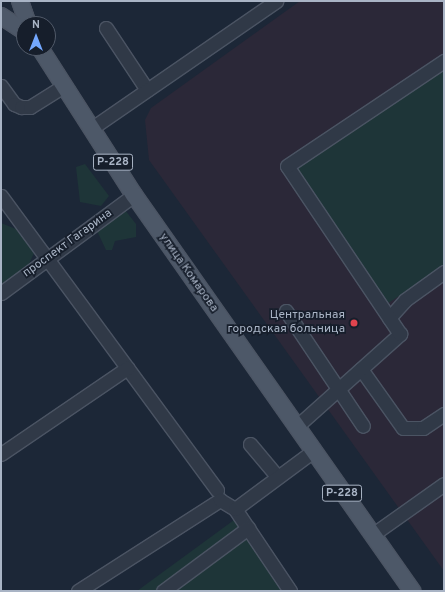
<!DOCTYPE html>
<html>
<head>
<meta charset="utf-8">
<style>
  body { margin:0 }
  #map { position:relative; width:445px; height:592px; overflow:hidden; background:#1c2737; font-family:Overpass,sans-serif }
  div>[style] { position:absolute }
  .medical>* { inset:0; background:#2b2838 }
  .green>* { inset:0; background:#1e3538 }
  .roads { filter:drop-shadow(1px 0 #4b5463) drop-shadow(-1px 0 #4b5463) drop-shadow(0 1px #4b5463) drop-shadow(0 -1px #4b5463) }
  .minor>* { height:13px; margin:-6.5px; padding:0 6.5px; transform-origin:6.5px; border-radius:6.5px; background:#303947 }
  .major>* { height:16px; margin:-8px; padding:0 8px; transform-origin:8px; border-radius:8px; background:#4d5868 }
  .dots>* { width:11px; height:11px; translate:-50% -50%; box-sizing:border-box; border:2px solid #161e2b; border-radius:50% }
  span { translate:-50% -50%; white-space:nowrap; text-align:center; line-height:1.15; -webkit-text-stroke:3.5px #161e2b; paint-order:stroke }
  .shield-label span { padding:1px 3px; background:#161e2b; border:1px solid; border-radius:3px; -webkit-text-stroke-width:0 }
  .shield-label { font-size:11px; color:#a9b4c5; font-weight:700 }
  .street-label { font-size:12px; color:#a9b4c5 }
  .poi-label { font-size:12px; color:#a9b4c5 }
  .right { translate:-100% -50%; text-align:right }
  .frame { position:absolute; inset:0; border:2px solid #a9b4c5; pointer-events:none }
  .north { position:absolute; left:16px; top:16px; width:40px; height:40px; box-sizing:border-box; background:#161e2b; border:1px solid #515a69; border-radius:50%; rotate:0deg; font-size:11px; font-weight:700; line-height:16px; text-align:center; color:#a9b4c5 }
  .north::after { content:''; display:block; margin:auto; width:14px; height:18px; background:#74a8ff; clip-path:polygon(50% 0,100% 100%,50% 72%,0 100%) }
</style>
</head>
<body>
<div id="map">
  <div class="medical">
    <div style="clip-path:polygon(300px 1px,444px 1px,444px 571px,149px 160px,145px 120px,151px 108px)"></div>
  </div>
  <div class="green">
    <div style="clip-path:polygon(444px 66px,444px 266px,387px 304px,294px 167px)"></div>
    <div style="clip-path:polygon(85px 164px,109px 196px,101px 206px,80px 202px,76px 167px)"></div>
    <div style="clip-path:polygon(125px 210px,136px 224px,136px 237px,115px 241px,112px 250px,106px 250px,97px 231px,100px 225px,118px 211px)"></div>
    <div style="clip-path:polygon(1px 223px,16px 229px,35px 251px,28px 266px,1px 285px)"></div>
    <div style="clip-path:polygon(234px 520px,244px 529px,160px 591px,137px 591px)"></div>
    <div style="clip-path:polygon(247px 531px,289px 591px,167px 591px)"></div>
  </div>
  <div class="roads">
    <div class="minor">
      <div style="left:106px;top:28px;width:74px;rotate:56.5deg"></div>
      <div style="left:1px;top:86px;width:22px;rotate:54deg"></div>
      <div style="left:14px;top:104px;width:8px;rotate:23deg"></div>
      <div style="left:21px;top:107px;width:9px"></div>
      <div style="left:30px;top:107px;width:40px;rotate:-32deg"></div>
      <div style="left:92px;top:128px;width:224px;rotate:-34.6deg"></div>
      <div style="left:1px;top:196px;width:365px;rotate:53.7deg"></div>
      <div style="left:1px;top:293px;width:165px;rotate:-36.4deg"></div>
      <div style="left:286px;top:311px;width:138px;rotate:56.2deg"></div>
      <div style="left:389px;top:318px;width:24px;rotate:-48deg"></div>
      <div style="left:405px;top:300px;width:48px;rotate:-35.7deg"></div>
      <div style="left:361px;top:369px;width:72px;rotate:54.6deg"></div>
      <div style="left:403px;top:428px;width:20px"></div>
      <div style="left:423px;top:428px;width:25px;rotate:-34deg"></div>
      <div style="left:296px;top:427px;width:140px;rotate:-41.8deg"></div>
      <div style="left:400px;top:334px;width:202px;rotate:-123.9deg"></div>
      <div style="left:287px;top:166px;width:189px;rotate:-33.8deg"></div>
      <div style="left:250px;top:444px;width:40px;rotate:50deg"></div>
      <div style="left:1px;top:454px;width:153px;rotate:-34.3deg"></div>
      <div style="left:235px;top:509px;width:99px;rotate:56.1deg"></div>
      <div style="left:372px;top:535px;width:88px;rotate:-35.3deg"></div>
      <div style="left:78px;top:591px;width:169px;rotate:-32.7deg"></div>
      <div style="left:220px;top:500px;width:17px;rotate:31deg"></div>
      <div style="left:235px;top:509px;width:97px;rotate:-36.6deg"></div>
      <div style="left:163px;top:591px;width:106px;rotate:-36.5deg"></div>
    </div>
    <div class="major">
      <div style="left:20px;top:1px;width:24px;rotate:71deg"></div>
      <div style="left:1px;top:16px;width:27px;rotate:33deg"></div>
      <div style="left:40px;top:48px;width:174px;rotate:57.4deg"></div>
      <div style="left:134px;top:195px;width:484px;rotate:54.9deg"></div>
    </div>
  </div>
  <div class="dots">
    <div style="left:354px;top:323px;background:#e0444e"></div>
  </div>
  <div class="shield-label">
    <span style="left:113px;top:162px">Р-228</span>
    <span style="left:342px;top:493px">Р-228</span>
  </div>
  <div class="street-label">
    <span style="left:68px;top:244px;rotate:-36deg">проспект Гагарина</span>
    <span style="left:188px;top:273px;rotate:55deg">улица Комарова</span>
  </div>
  <div class="poi-label">
    <span class="right" style="left:345px;top:323px">Центральная<br>городская больница</span>
  </div>
  <div class="frame"></div>
  <div class="north">N</div>
</div>
</body>
</html>
